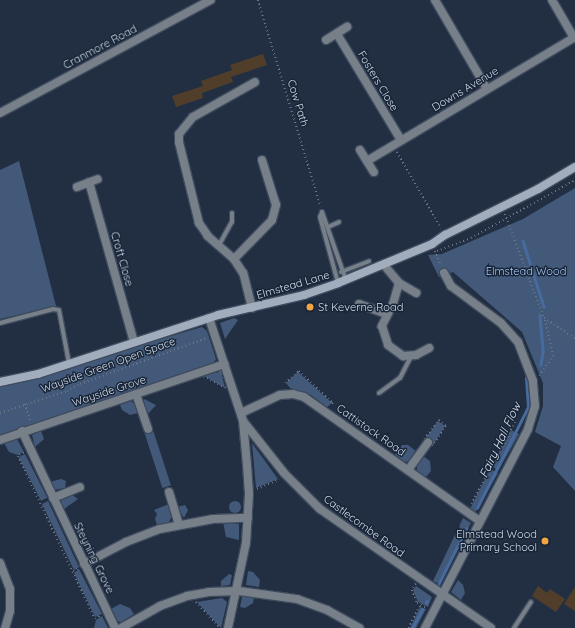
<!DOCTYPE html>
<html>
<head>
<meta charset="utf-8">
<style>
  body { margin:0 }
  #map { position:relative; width:575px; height:628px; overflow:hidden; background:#222f43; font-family:Quicksand,sans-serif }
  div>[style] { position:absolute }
  .green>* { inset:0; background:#425979; transform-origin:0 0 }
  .round { border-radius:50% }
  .stream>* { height:2.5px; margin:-1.25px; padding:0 1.25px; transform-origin:1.25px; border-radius:1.25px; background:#476b9e }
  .building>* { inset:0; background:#503e2b }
  .path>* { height:1.5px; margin-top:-0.75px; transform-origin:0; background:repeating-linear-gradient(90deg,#6b7687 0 1px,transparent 0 4px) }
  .roads { filter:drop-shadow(1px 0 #3e4b5e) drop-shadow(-1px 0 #3e4b5e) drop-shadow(0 1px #3e4b5e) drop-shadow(0 -1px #3e4b5e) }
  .lane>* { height:4px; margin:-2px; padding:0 2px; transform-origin:2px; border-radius:2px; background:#777f89 }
  .street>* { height:8px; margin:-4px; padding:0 4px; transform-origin:4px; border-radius:4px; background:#777f89 }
  .secondary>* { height:8px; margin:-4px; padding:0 4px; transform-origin:4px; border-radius:4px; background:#a1acbd }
  .dots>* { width:11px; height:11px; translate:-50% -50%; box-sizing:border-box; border:2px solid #182538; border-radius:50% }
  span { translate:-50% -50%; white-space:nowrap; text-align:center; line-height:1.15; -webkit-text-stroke:3px #182538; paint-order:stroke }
  .street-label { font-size:11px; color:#d3dce9 }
  .park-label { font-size:11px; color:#a7c7f4 }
  .poi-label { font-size:11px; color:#d3dce9 }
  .left { translate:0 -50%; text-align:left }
  .right { translate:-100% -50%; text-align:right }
  .water-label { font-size:12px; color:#dae5f4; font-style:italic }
</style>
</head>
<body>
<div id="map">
  <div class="green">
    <div style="clip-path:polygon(19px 161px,56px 306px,0 319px,0 170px)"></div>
    <div style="clip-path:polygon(575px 188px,575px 491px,553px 467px,561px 446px,535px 432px,543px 406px,543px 383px,522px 332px,453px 272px,439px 277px,428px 255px,442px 254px,523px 219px)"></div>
    <div style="clip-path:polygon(234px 318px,238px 320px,225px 339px,220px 323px)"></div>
    <div style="clip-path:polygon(202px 327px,207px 331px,216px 359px,212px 366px,0 435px,0 386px)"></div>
    <div style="clip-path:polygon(221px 372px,225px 388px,204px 376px,219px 372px)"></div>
    <div style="clip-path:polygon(298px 372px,332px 403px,327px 407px,311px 395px,290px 388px,286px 383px)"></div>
    <div style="clip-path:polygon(144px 399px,156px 405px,147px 415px,143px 402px)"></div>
    <div style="clip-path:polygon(131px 401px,135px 404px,138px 413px,130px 415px,122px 410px,120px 405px)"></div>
    <div style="clip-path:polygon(438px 421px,445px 426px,433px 445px,425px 439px)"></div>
    <div style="left:153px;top:430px;width:58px;height:9px;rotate:72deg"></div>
    <div style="clip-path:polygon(511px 430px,519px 434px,498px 471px,492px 466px)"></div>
    <div style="clip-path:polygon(41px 431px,44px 439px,35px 447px,32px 435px)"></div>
    <div style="clip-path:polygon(17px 439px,24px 452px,18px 455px,9px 452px,4px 443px)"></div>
    <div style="clip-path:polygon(252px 443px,278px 479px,256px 488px)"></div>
    <div style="clip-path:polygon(402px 445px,408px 445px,416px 451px,410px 461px,405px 462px,395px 455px)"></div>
    <div style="left:25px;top:454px;width:49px;height:7px;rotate:63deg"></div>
    <div style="clip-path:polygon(423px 456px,430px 461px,431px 471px,426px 477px,417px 471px,417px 465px)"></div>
    <div style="clip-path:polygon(490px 469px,498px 473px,475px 513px,470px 509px)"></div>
    <div style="clip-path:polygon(61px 479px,66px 481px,65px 488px,54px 490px,50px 482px)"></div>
    <div style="clip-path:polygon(71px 494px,78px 499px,64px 509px,60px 503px,63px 498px)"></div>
    <div class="round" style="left:229px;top:501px;width:12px;height:12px"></div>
    <div style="clip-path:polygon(48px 501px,79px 567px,74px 570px,42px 504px)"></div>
    <div style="clip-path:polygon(169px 504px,172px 516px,169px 522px,157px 525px,155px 519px,157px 514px,154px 510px)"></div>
    <div style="clip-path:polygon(185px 505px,188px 510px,184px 518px,177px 507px)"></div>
    <div style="clip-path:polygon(463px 518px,471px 523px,442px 580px,437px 583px,433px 581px)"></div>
    <div style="clip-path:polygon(223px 522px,239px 524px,239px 540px,226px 537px)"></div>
    <div style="clip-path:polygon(79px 569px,102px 614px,95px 617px,74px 573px)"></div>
    <div style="clip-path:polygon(248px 571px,253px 572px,260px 580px,259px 587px,246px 585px)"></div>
    <div style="clip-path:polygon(229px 574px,232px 575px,230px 585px,221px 586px,221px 581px)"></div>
    <div style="clip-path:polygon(458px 580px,463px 585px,465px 593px,461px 600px,451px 592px)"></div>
    <div style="clip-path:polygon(416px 586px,432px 597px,428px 607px,418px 602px,413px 590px)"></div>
    <div style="clip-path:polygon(242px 597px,254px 597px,253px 603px,245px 608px,240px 607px)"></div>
    <div style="clip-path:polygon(222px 598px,227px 602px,221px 628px,197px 602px)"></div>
    <div style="clip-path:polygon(120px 604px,130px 608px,134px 614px,121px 622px,116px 621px,111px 609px)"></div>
    <div style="clip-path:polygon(420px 607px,426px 609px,416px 628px,410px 628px)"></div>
    <div style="clip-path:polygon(102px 616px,108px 628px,94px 628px,96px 620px)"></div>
  </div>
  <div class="stream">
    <div style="left:523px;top:241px;width:69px;rotate:72.3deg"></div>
    <div style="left:540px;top:315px;width:37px;rotate:85deg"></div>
    <div style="left:543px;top:352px;width:13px;rotate:99deg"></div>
    <div style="left:477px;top:508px;width:113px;rotate:-63.2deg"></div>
    <div style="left:528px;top:407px;width:29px;rotate:-94deg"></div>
    <div style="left:438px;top:585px;width:63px;rotate:-63.4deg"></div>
    <div style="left:426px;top:603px;width:2px;rotate:-63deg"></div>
    <div style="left:412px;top:628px;width:21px;rotate:-61deg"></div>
  </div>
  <div class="building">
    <div style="clip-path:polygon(263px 54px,267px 65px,231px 77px,233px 82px,202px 93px,203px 98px,176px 107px,172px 96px,203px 86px,201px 81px,232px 70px,230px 65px)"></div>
    <div style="clip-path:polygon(538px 586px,547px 593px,550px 589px,565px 599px,556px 612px,532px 596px)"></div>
    <div style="clip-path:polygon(575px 587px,575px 611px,564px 604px)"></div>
  </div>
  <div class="path">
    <div style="left:258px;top:0;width:216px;rotate:73.1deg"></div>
    <div style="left:397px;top:152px;width:88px;rotate:59.9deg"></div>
    <div style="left:505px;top:214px;width:111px;rotate:69.4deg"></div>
    <div style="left:544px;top:318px;width:37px;rotate:33deg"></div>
    <div style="left:435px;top:251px;width:16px;rotate:68deg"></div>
    <div style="left:437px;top:251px;width:36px;rotate:-21deg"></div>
    <div style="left:471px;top:238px;width:119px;rotate:-29.1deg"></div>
    <div style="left:220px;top:371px;width:3px;rotate:45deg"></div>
    <div style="left:222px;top:373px;width:18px;rotate:68deg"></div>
    <div style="left:229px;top:390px;width:30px;rotate:-153deg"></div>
    <div style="left:202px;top:376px;width:19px;rotate:-16deg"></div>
    <div style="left:539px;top:376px;width:24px;rotate:-55deg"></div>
    <div style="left:553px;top:356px;width:39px;rotate:-103deg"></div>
    <div style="left:285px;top:383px;width:18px;rotate:-41deg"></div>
    <div style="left:299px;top:371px;width:47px;rotate:43.3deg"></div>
    <div style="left:333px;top:403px;width:4px;rotate:124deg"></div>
    <div style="left:25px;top:404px;width:20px;rotate:72deg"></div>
    <div style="left:0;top:413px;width:71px;rotate:-18.2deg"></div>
    <div style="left:67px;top:391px;width:15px;rotate:-28deg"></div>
    <div style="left:80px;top:384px;width:135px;rotate:-19.9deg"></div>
    <div style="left:439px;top:420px;width:9px;rotate:41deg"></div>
    <div style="left:446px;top:426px;width:24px;rotate:123deg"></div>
    <div style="left:433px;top:446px;width:11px;rotate:-142deg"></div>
    <div style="left:424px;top:439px;width:24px;rotate:-52deg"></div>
    <div style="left:24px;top:453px;width:7px;rotate:153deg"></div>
    <div style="left:18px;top:456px;width:180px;rotate:64.7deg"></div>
    <div style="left:95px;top:619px;width:7px;rotate:-34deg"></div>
    <div style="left:257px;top:489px;width:24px;rotate:-24deg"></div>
    <div style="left:471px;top:504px;width:93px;rotate:-61.8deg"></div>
    <div style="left:73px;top:571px;width:7px;rotate:-27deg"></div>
    <div style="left:416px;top:584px;width:7px;rotate:124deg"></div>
    <div style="left:412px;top:590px;width:14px;rotate:69deg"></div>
    <div style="left:417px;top:603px;width:11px;rotate:27deg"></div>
    <div style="left:196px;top:602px;width:35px;rotate:47deg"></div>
    <div style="left:408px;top:628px;width:26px;rotate:-62deg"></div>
  </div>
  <div class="roads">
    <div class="lane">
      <div style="left:322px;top:212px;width:5px;rotate:112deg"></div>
      <div style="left:320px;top:217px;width:68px;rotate:74.7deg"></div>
      <div style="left:322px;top:212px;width:72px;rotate:70.6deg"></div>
      <div style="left:328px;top:227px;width:12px;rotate:-24deg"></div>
      <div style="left:219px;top:245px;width:26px;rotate:-61deg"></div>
      <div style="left:232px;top:222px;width:9px;rotate:-90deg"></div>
      <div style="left:341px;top:272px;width:30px;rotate:-21deg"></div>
      <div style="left:0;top:323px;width:55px;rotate:-14.8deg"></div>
      <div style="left:53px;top:309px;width:6px;rotate:9deg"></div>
      <div style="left:59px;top:310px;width:54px;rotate:79.3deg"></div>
      <div style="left:379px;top:393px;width:26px;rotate:-36deg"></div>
      <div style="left:400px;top:378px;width:25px;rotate:-63deg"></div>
      <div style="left:514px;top:628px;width:31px;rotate:-57deg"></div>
    </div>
    <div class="street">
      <div style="left:435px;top:0;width:103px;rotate:59.7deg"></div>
      <div style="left:552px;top:0;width:44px;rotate:59.9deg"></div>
      <div style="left:337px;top:34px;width:124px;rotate:58.9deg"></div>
      <div style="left:326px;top:40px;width:25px;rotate:-32deg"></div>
      <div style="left:0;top:113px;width:239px;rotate:-28.2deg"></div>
      <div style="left:360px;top:150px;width:26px;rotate:58deg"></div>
      <div style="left:367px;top:161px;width:242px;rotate:-30.8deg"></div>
      <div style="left:89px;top:182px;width:166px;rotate:74.3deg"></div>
      <div style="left:77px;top:187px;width:22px;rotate:-21deg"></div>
      <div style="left:234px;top:259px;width:54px;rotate:-45.7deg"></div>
      <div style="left:272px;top:220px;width:16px;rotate:-75deg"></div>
      <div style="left:276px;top:205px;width:47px;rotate:-107.3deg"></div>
      <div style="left:384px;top:265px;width:23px;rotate:50deg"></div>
      <div style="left:399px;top:283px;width:22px;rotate:106deg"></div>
      <div style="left:393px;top:304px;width:25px;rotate:117deg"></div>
      <div style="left:382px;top:326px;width:20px;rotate:72deg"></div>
      <div style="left:388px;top:345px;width:19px;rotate:36deg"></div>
      <div style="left:403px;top:356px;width:13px;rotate:-4deg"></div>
      <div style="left:416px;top:355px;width:15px;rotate:-28deg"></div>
      <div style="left:399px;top:283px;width:20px;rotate:30deg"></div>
      <div style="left:359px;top:304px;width:29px;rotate:20deg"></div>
      <div style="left:252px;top:308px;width:36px;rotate:-104deg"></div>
      <div style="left:243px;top:273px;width:17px;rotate:-123deg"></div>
      <div style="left:234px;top:259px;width:35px;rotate:-139deg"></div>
      <div style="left:208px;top:236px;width:16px;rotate:-125deg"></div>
      <div style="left:199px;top:223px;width:83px;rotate:-103.9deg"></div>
      <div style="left:179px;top:142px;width:8px;rotate:-90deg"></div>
      <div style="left:179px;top:134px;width:22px;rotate:-51deg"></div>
      <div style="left:193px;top:117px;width:71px;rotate:-29.4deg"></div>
      <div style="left:209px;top:318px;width:108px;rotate:71.7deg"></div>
      <div style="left:243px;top:421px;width:44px;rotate:84.8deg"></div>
      <div style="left:247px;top:465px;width:29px;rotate:86deg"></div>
      <div style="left:249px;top:494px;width:49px;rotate:93.5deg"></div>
      <div style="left:246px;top:543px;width:87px;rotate:102deg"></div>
      <div style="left:136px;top:394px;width:37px;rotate:71deg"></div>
      <div style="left:241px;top:413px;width:43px;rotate:-24.8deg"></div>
      <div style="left:280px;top:395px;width:13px;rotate:-4deg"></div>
      <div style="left:293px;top:394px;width:11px;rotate:15deg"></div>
      <div style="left:304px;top:397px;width:215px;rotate:35.2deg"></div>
      <div style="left:243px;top:421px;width:66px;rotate:51.7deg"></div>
      <div style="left:284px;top:473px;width:51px;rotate:45deg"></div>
      <div style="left:320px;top:509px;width:208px;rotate:34.8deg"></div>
      <div style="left:22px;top:431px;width:218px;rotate:64.7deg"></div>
      <div style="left:0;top:440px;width:237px;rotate:-18.7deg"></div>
      <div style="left:408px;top:470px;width:34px;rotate:-54deg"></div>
      <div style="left:169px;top:492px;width:34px;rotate:73deg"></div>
      <div style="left:53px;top:498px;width:29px;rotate:-22deg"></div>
      <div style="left:0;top:563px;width:28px;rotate:69deg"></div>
      <div style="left:10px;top:589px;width:22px;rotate:90deg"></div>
      <div style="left:10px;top:611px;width:18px;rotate:106deg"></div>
      <div style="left:84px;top:564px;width:47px;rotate:-27.6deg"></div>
      <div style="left:126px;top:542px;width:36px;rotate:-21deg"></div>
      <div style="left:160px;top:529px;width:54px;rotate:-10.7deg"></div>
      <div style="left:213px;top:519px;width:35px;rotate:-2deg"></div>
      <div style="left:121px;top:628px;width:45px;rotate:-29.4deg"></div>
      <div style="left:160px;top:606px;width:29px;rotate:-20deg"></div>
      <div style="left:187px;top:596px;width:22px;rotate:-10deg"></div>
      <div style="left:209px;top:592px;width:30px;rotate:-2deg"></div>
      <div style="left:239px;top:591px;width:59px;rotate:7.9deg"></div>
      <div style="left:297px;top:599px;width:32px;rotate:20deg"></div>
      <div style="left:327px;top:610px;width:37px;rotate:29deg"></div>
      <div style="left:425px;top:628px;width:224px;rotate:-62.6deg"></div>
      <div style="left:528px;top:429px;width:24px;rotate:-73deg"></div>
      <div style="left:535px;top:406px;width:25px;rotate:-95deg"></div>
      <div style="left:533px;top:381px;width:42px;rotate:-111deg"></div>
      <div style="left:518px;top:342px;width:25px;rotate:-132deg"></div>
      <div style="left:501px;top:323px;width:62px;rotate:-143.5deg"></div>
      <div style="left:451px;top:286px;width:15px;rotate:-118deg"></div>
    </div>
    <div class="secondary">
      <div style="left:0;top:382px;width:39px;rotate:-12deg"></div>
      <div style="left:38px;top:374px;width:189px;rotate:-18.1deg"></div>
      <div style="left:218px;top:315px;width:88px;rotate:-13.1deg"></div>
      <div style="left:304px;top:295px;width:36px;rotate:-19deg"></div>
      <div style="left:338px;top:283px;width:102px;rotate:-22.5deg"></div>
      <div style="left:432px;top:244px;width:16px;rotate:-35deg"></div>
      <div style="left:445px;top:235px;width:104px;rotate:-26.3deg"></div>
      <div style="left:538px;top:189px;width:43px;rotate:-30.7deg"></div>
    </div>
  </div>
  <div class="dots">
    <div style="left:310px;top:307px;background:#f2a541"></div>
    <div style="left:545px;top:541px;background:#f2a541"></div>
  </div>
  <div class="street-label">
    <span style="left:100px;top:47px;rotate:-28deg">Cranmore Road</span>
    <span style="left:378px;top:81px;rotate:59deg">Fosters Close</span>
    <span style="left:465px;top:89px;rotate:-31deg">Downs Avenue</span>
    <span style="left:298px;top:103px;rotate:73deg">Cow Path</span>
    <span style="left:122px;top:259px;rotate:74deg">Croft Close</span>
    <span style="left:293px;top:285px;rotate:-16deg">Elmstead Lane</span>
    <span style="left:108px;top:365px;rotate:-20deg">Wayside Green Open Space</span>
    <span style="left:109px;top:391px;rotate:-18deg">Wayside Grove</span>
    <span style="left:371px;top:430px;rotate:35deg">Cattistock Road</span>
    <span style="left:364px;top:526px;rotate:36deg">Castlecombe Road</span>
    <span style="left:94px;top:558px;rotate:64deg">Steyning Grove</span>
  </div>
  <div class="park-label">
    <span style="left:526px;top:271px">Elmstead Wood</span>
  </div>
  <div class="poi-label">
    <span class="left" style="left:318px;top:307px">St Keverne Road</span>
    <span class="right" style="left:537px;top:541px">Elmstead Wood<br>Primary School</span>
  </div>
  <div class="water-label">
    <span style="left:500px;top:440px;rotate:-65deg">Fairy Hall Flow</span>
  </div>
</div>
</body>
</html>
